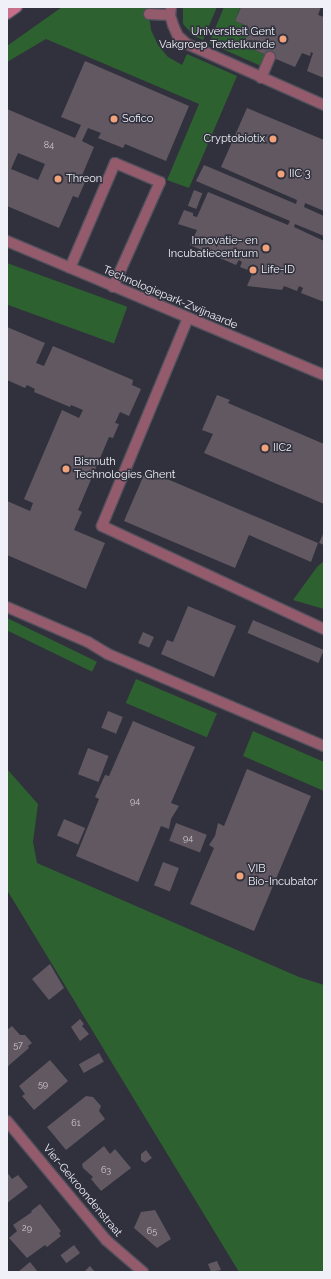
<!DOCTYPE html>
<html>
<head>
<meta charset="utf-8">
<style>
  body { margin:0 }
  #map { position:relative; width:331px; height:1279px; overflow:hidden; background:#30313d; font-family:Raleway,sans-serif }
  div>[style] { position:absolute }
  .green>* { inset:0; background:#2e6130; transform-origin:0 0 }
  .building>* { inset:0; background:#625862; transform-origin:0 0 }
  .roads { filter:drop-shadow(1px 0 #4f505b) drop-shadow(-1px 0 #4f505b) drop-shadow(0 1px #4f505b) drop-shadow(0 -1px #4f505b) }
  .lane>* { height:10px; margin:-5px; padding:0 5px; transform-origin:5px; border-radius:5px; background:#935b6c }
  .street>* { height:10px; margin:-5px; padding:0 5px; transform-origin:5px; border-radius:5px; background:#935b6c }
  .secondary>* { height:10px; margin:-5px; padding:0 5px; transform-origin:5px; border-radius:5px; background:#c86f8b }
  .dots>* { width:11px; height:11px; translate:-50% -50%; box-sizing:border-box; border:2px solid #30313d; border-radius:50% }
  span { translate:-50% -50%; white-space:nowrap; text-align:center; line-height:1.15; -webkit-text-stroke:3px #30313d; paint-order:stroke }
  .number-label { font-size:9px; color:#cccad2 }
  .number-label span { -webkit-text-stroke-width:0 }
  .poi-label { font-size:11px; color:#eff0f8 }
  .right { translate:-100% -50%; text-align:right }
  .left { translate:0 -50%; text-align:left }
  .street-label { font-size:11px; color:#eff0f8 }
  .frame { position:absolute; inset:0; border:8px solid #eff0f8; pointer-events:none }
</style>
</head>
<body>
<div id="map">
  <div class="green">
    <div style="clip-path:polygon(62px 7px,150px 7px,149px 14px,151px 30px,158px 45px,168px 57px,182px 65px,187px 54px,237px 76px,189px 188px,167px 180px,199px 104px,46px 39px,7px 62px,7px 46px)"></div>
    <div style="clip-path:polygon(183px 7px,217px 7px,203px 40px,194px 36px,183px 24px)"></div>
    <div style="clip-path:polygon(224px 7px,240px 8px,235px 21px,245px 25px,243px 31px,248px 33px,243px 45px,266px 55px,261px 66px,209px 43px)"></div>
    <div style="left:7px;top:263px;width:128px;height:39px;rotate:20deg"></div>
    <div style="clip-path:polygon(324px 561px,324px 609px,293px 600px,317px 567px)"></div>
    <div style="left:7px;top:618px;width:100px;height:11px;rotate:26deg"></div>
    <div style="left:136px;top:679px;width:88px;height:26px;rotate:23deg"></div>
    <div style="clip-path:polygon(253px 731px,324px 762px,324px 791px,243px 756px)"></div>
    <div style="clip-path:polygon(7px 769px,38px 804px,33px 842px,37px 863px,299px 977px,324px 985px,324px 1272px,239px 1272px,7px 890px)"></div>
  </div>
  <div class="building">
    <div style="clip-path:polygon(241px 7px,321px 7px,318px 15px,324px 17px,324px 78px,307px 71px,313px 53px,311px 52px,310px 56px,302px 53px,295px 67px,243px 45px,248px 33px,243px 31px,245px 25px,235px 21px)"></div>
    <div style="clip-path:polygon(evenodd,85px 61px,189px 106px,166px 161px,125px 144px,123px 148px,98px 138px,101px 133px,88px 128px,82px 141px,94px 147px,81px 178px,86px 180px,78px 198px,73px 196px,59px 228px,7px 206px,7px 109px,75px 138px,81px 125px,61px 117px,85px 61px,18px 153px,45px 164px,38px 180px,11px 169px,18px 153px)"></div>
    <div style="clip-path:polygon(247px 108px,324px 140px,324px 211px,305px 203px,304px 207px,324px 216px,324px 236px,295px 224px,294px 227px,324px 241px,324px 302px,301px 293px,303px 288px,299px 286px,297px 291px,284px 286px,282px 290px,247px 286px,253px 272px,240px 267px,242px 262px,239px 260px,236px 265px,208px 253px,210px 248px,207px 247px,204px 251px,190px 245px,197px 230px,178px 224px,184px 210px,193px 213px,193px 216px,197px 217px,208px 192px,288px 225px,290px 221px,196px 181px,204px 165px,296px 204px,297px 200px,221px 167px)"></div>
    <div style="left:194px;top:190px;width:9px;height:17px;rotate:21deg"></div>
    <div style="clip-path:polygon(7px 327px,45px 343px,36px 363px,44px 366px,53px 346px,133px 380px,132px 385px,141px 389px,129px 416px,120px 412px,115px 423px,119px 424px,113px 438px,109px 437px,78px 510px,82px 512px,74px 530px,105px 543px,86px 589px,7px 555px,7px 501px,30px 511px,33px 503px,24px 499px,62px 410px,79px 418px,83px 410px,71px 405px,70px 407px,34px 392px,35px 389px,27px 385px,25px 388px,7px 380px)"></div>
    <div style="clip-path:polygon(217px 395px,230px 400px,228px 403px,324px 444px,324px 504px,204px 453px,213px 434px,202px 430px)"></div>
    <div style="clip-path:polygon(146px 470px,318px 543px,311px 562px,249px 535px,235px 568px,124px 521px)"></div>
    <div style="clip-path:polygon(324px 532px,324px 545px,319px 543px)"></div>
    <div style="clip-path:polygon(188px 606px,236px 626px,214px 677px,161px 654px,167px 640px,173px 642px)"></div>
    <div style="left:253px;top:620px;width:77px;height:14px;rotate:23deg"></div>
    <div style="left:143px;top:632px;width:12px;height:12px;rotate:24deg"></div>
    <div style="left:108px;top:711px;width:16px;height:18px;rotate:22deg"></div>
    <div style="clip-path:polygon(133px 721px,195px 747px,171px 803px,179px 806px,171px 819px,169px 829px,161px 826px,138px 882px,76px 856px,99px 799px,95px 797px,105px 775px,109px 776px)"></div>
    <div style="left:88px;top:748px;width:22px;height:28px;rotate:21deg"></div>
    <div style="clip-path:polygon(247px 769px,311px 796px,254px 931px,190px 904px,214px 848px,209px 845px,215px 836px,218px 823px,224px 826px)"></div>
    <div style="left:64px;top:819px;width:23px;height:18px;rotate:23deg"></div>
    <div style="left:176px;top:823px;width:33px;height:19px;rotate:21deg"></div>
    <div style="left:163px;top:862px;width:17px;height:25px;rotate:21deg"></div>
    <div style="clip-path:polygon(50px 964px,64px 988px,49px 1000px,32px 979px)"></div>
    <div style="clip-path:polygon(80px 1019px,84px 1024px,82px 1026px,89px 1034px,80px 1041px,71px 1027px)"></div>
    <div style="clip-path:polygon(12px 1026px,20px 1035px,25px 1035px,32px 1043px,28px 1046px,29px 1048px,7px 1067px,7px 1030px)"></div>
    <div style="left:99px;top:1053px;width:10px;height:23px;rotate:61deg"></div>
    <div style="clip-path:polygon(50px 1060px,68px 1081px,34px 1110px,22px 1096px,25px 1094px,19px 1086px)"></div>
    <div style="clip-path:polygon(86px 1096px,93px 1097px,101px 1106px,99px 1111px,105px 1119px,66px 1150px,47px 1127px)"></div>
    <div style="clip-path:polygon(104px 1146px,110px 1154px,115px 1149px,131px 1168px,101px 1191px,91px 1179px,93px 1177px,83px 1168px,82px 1164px)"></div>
    <div style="clip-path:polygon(146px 1150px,152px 1158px,145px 1163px,141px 1160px,141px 1154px)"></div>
    <div style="clip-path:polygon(7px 1172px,12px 1179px,18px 1175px,28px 1187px,7px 1203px)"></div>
    <div style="clip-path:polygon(40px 1204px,61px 1231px,59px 1233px,61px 1236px,47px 1247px,45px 1245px,27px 1258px,9px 1238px,17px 1231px,13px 1225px,32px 1212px,31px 1211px)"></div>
    <div style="clip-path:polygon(155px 1210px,171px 1239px,157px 1248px,134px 1228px,141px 1212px)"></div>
    <div style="left:74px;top:1245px;width:10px;height:17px;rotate:53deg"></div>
    <div style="clip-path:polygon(217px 1261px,221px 1270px,211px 1272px,208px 1264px)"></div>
    <div style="clip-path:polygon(30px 1262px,38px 1272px,18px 1272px)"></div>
    <div style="clip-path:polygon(90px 1266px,95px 1272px,84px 1272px)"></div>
  </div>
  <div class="roads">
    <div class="lane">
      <div style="left:171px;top:7px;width:8px;rotate:97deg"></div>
      <div style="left:170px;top:15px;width:10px;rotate:73deg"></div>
      <div style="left:173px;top:25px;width:12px;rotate:66deg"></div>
      <div style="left:178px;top:36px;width:12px;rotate:42deg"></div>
      <div style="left:187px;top:44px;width:150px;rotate:24deg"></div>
      <div style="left:149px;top:14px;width:21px;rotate:3deg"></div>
      <div style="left:261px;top:78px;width:23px;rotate:-67deg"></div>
      <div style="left:70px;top:268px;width:114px;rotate:-66.8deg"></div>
      <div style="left:115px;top:163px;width:49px;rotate:22.9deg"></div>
      <div style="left:160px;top:182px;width:115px;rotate:114.1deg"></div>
      <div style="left:188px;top:318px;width:225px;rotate:112.5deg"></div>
      <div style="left:102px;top:526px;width:245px;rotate:24.9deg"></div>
      <div style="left:7px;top:607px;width:88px;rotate:23.4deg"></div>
      <div style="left:88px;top:642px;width:23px;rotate:31deg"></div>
      <div style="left:108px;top:654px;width:235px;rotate:23.1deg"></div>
    </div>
    <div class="street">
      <div style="left:7px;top:241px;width:344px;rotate:22.9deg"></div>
      <div style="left:7px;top:1121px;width:155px;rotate:50.2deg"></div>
      <div style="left:106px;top:1240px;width:49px;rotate:40.9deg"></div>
    </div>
    <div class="secondary">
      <div style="left:7px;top:14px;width:12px;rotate:-35deg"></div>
    </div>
  </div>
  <div class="dots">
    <div style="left:283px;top:39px;background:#f1a27b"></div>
    <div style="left:114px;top:119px;background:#f1a27b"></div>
    <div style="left:273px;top:139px;background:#f1a27b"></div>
    <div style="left:281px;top:174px;background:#f1a27b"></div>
    <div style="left:58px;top:179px;background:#f1a27b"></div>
    <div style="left:266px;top:248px;background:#f1a27b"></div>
    <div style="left:253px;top:270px;background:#f1a27b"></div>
    <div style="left:265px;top:448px;background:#f1a27b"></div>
    <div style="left:66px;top:469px;background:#f1a27b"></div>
    <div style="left:240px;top:876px;background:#f1a27b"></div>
  </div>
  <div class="number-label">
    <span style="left:49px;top:145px">84</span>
    <span style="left:135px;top:801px">94</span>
    <span style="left:188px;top:838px">94</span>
    <span style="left:18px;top:1045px">57</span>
    <span style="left:43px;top:1084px">59</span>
    <span style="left:76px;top:1123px">61</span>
    <span style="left:106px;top:1170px">63</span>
    <span style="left:27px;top:1228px">29</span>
    <span style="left:152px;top:1231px">65</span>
  </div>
  <div class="poi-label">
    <span class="right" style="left:275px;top:39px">Universiteit Gent<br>Vakgroep Textielkunde</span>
    <span class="left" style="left:122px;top:119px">Sofico</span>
    <span class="right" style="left:265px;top:139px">Cryptobiotix</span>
    <span class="left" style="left:289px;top:174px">IIC 3</span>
    <span class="left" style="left:66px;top:179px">Threon</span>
    <span class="right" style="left:258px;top:248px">Innovatie- en<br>Incubatiecentrum</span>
    <span class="left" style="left:261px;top:270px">Life-ID</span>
    <span class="left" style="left:273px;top:448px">IIC2</span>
    <span class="left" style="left:74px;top:469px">Bismuth<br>Technologies Ghent</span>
    <span class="left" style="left:248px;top:876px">VIB<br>Bio-Incubator</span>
  </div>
  <div class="street-label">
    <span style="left:170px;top:298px;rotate:23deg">Technologiepark-Zwijnaarde</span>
    <span style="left:82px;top:1191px;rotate:50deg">Vier-Gekroondenstraat</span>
  </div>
  <div class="frame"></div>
</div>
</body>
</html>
